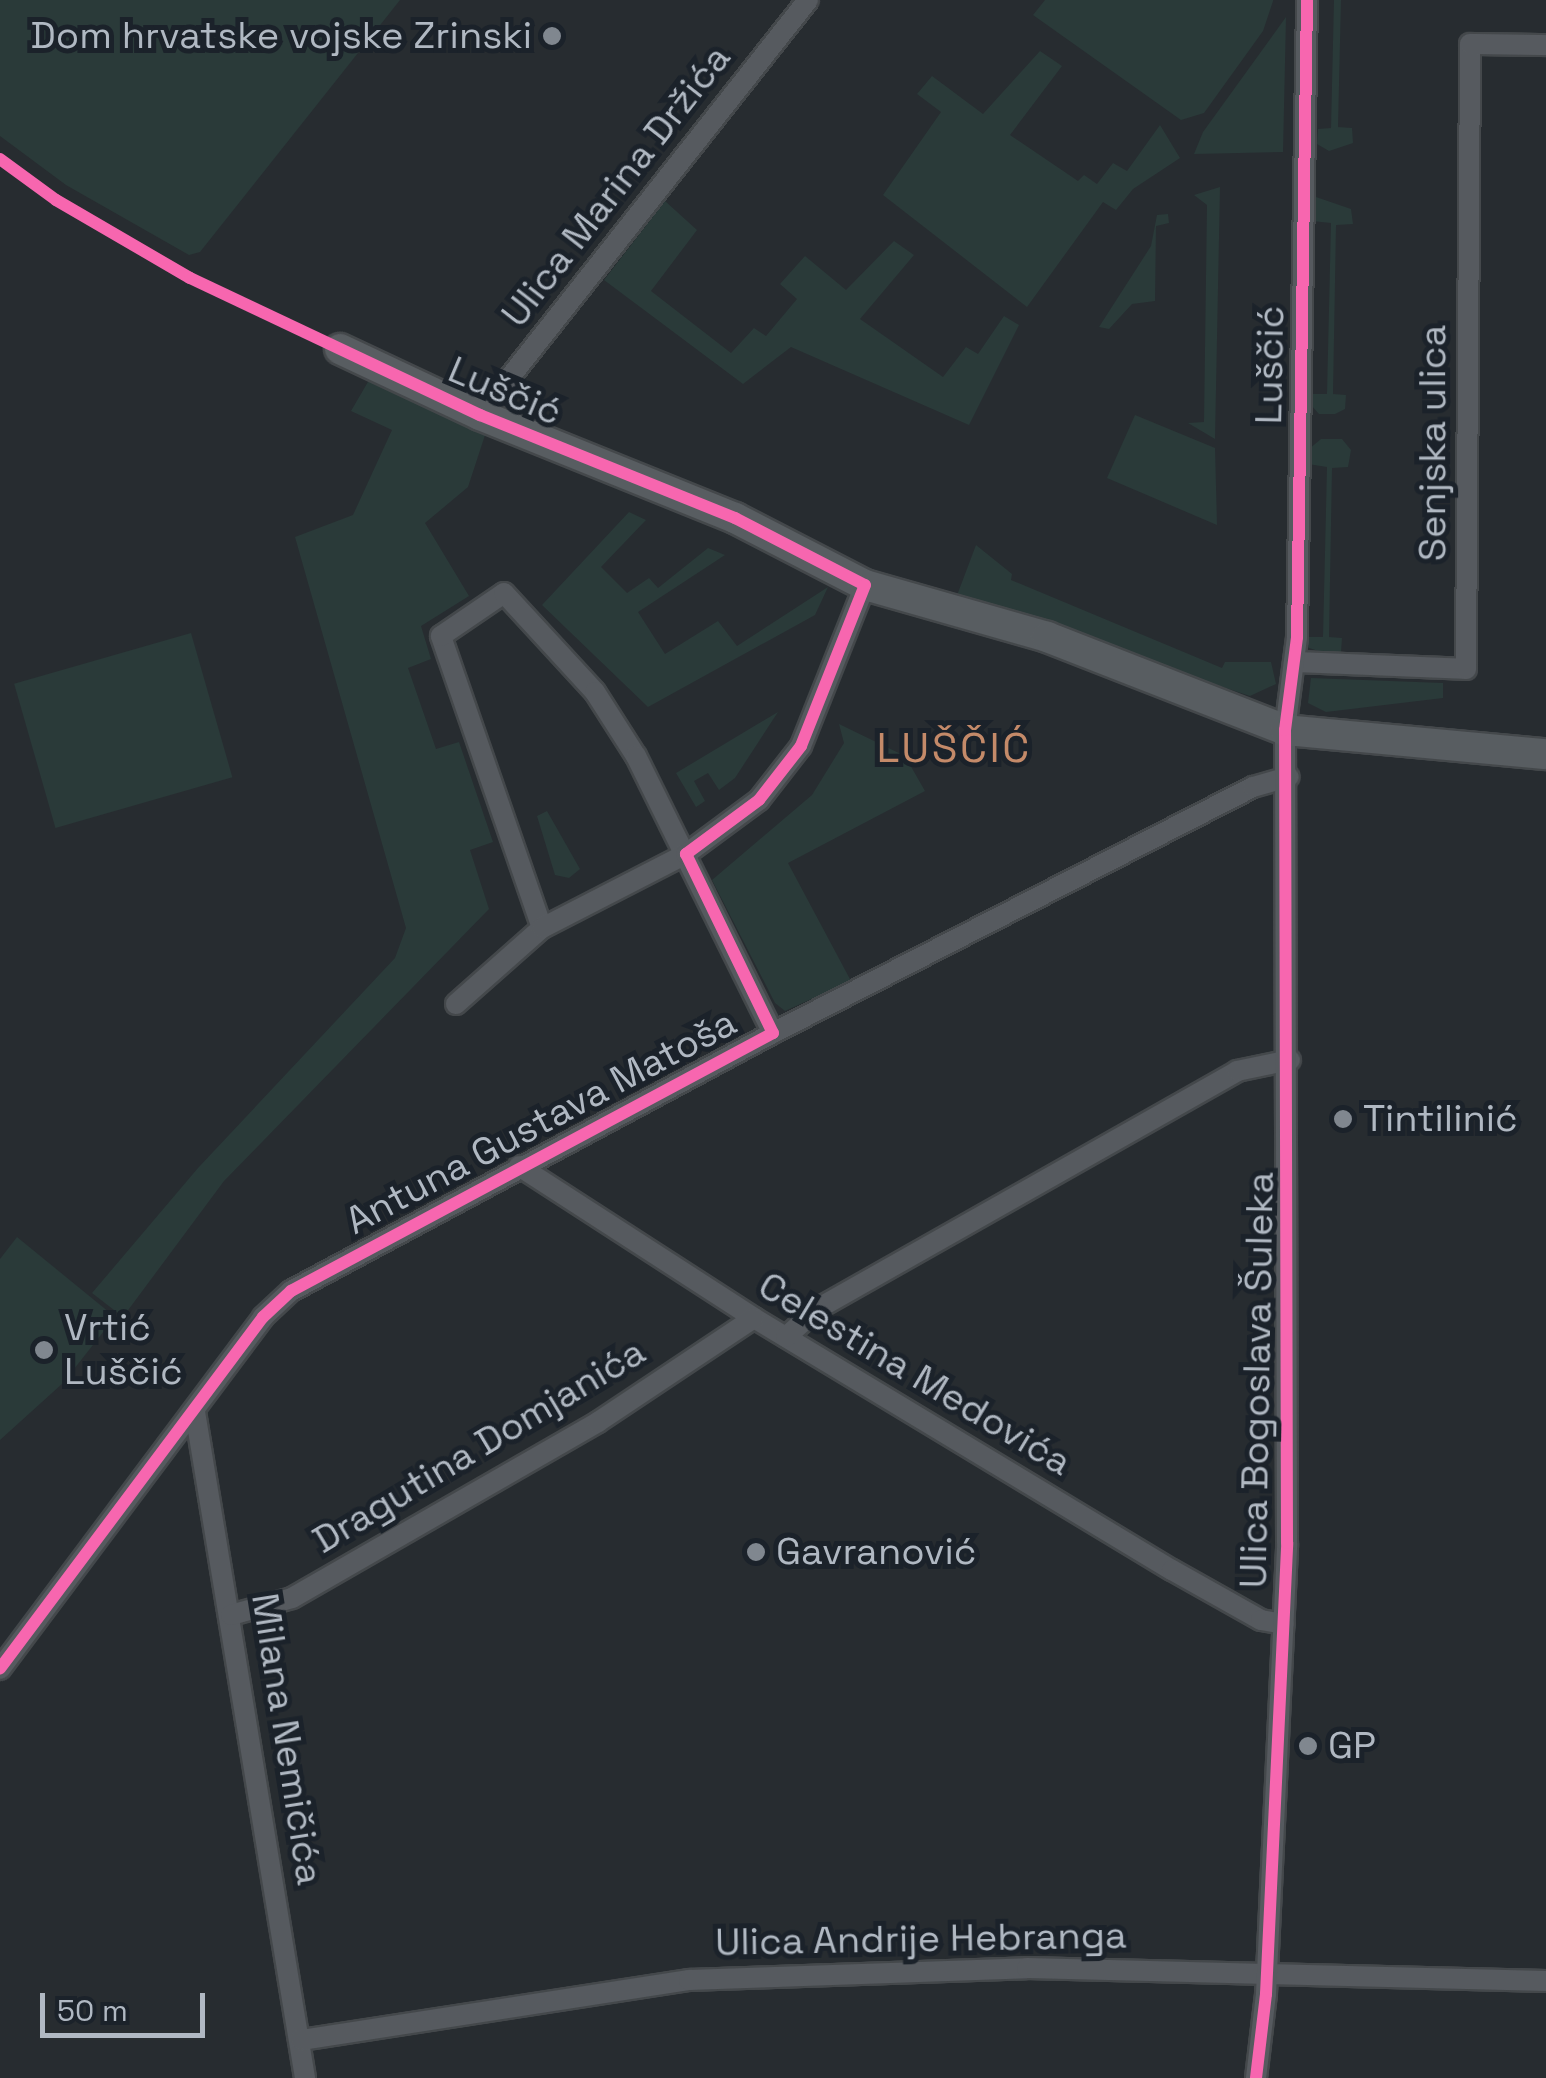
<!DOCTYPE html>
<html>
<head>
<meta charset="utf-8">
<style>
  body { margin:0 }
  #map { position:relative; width:1546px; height:2078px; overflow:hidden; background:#272c30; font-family:"Space Grotesk",sans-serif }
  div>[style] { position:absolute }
  .green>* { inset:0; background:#2a3a39; transform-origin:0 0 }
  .roads { filter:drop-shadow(2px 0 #44484b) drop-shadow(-2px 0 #44484b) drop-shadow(0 2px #44484b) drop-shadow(0 -2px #44484b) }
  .street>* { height:20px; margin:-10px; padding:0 10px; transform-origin:10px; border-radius:10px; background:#565a5f }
  .primary>* { height:30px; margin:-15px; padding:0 15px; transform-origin:15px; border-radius:15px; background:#585d61 }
  .cycleway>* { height:12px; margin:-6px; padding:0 6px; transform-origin:6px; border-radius:6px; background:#f766af }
  .dots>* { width:28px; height:28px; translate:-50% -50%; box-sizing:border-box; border:5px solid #1b222a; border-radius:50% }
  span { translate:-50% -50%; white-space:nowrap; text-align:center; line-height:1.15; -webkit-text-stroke:10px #1b222a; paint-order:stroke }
  .poi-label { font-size:38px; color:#b0b8c2 }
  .right { translate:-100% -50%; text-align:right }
  .left { translate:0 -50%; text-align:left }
  .street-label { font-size:38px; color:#b0b8c2 }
  .quarter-label { font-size:42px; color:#c48a69; letter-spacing:2.5px }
  .scale { position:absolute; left:40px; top:1993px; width:165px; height:45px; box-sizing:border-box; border:5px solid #b0b8c2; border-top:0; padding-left:12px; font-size:30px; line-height:35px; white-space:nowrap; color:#b0b8c2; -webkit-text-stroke:8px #1b222a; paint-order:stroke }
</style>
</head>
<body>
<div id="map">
  <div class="green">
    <div style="clip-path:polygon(0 0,400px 0,200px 252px,189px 255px,66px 185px,0 136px)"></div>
    <div style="clip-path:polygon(1045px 0,1273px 0,1273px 1px,1263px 31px,1204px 113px,1181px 120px,1033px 15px)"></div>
    <div style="clip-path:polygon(1334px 0,1341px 0,1338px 127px,1352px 128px,1353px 143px,1329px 151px,1317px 144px,1318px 129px,1331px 128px)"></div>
    <div style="clip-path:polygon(1286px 17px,1283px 152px,1194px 154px,1203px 132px)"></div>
    <div style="clip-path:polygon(1040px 51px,1062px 66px,1010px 135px,1078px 181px,1084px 175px,1097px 184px,1113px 163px,1127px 171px,1160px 125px,1180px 158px,1133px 189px,1116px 210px,1103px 202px,1027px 307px,883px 195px,941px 112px,917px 94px,932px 76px,983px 114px)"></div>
    <div style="clip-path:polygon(1220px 187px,1215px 439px,1188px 423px,1204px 422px,1207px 205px,1194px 195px)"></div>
    <div style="clip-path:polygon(1316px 197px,1351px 209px,1353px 224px,1336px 225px,1333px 394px,1346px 395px,1345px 409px,1335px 414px,1319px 414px,1310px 404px,1311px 394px,1327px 394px,1331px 223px,1312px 221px)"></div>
    <div style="clip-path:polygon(665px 201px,697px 230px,651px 291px,731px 353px,754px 328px,766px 336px,797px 299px,780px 284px,805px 256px,846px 290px,894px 241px,914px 255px,860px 319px,943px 377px,966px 347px,978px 354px,1004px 316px,1019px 325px,969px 425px,791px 347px,743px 384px,604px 280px)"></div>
    <div style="clip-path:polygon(1168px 214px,1169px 223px,1156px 226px,1155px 301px,1132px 304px,1109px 329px,1099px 327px,1151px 246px,1157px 215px)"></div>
    <div style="clip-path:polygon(372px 375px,487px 429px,468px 487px,425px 523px,469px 596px,421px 626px,431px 659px,408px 668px,436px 749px,459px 742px,493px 842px,470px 850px,489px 909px,224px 1181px,123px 1317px,92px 1293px,198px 1168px,395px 958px,406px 928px,295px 537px,353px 515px,392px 430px,351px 411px)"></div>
    <div style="clip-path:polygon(1135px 415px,1215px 448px,1217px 525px,1107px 478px)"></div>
    <div style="clip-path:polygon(1321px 439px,1342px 439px,1351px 450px,1348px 467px,1332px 468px,1329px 637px,1342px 638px,1341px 652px,1331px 655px,1306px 647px,1307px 637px,1323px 637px,1327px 467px,1308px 464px,1309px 449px)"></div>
    <div style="clip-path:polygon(629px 512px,646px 520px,601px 567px,627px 593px,649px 578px,658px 588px,708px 548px,725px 555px,638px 612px,665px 654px,718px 621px,737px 646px,828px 587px,815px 615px,648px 707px,542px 605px)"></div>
    <div style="clip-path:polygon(976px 545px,1012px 574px,1011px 580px,1222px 668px,1225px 662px,1271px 662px,1276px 684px,1250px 696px,956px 598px)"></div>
    <div style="left:191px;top:633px;width:150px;height:184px;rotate:74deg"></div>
    <div style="clip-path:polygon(1311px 678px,1443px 683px,1443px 698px,1326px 712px,1308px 703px)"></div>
    <div style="clip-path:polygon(778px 712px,735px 778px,719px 790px,708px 773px,694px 781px,705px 801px,696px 807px,676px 773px)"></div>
    <div style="clip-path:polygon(839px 724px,905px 756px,925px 791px,788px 863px,851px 981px,785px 1011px,775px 1003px,712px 880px,812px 795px,844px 743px)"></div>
    <div style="clip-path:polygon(547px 811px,580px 869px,569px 878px,555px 875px,537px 816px)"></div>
    <div style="clip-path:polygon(17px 1237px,115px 1317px,63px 1383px,0 1440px,0 1259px)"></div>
  </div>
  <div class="roads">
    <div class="street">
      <div style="left:480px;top:415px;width:529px;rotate:-51.68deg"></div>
      <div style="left:1294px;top:662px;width:172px;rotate:2.3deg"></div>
      <div style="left:1466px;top:669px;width:625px;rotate:-89.63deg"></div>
      <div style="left:1470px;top:44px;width:76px;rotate:0.8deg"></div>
      <div style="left:542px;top:928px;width:309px;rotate:-109.1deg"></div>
      <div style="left:441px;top:636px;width:76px;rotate:-34.3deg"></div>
      <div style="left:504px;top:593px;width:134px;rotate:47.4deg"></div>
      <div style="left:595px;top:692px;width:76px;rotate:57.4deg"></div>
      <div style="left:636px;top:756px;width:309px;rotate:63.7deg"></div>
      <div style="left:456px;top:1004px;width:115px;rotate:-41.5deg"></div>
      <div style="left:542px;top:928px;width:162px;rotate:-27.2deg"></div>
      <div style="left:686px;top:854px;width:91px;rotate:-36.5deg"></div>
      <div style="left:759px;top:800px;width:68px;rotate:-52.1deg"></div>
      <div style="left:801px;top:746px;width:173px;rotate:-68.3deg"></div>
      <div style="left:519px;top:1166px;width:280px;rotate:32.9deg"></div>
      <div style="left:754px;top:1318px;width:488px;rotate:31.1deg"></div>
      <div style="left:1172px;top:1570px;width:102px;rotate:29.3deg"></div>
      <div style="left:1261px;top:1620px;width:23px;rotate:10deg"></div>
      <div style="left:786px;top:1337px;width:42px;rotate:-42.1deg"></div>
      <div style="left:817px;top:1309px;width:483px;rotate:-29.5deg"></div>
      <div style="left:1237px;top:1071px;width:54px;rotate:-11.7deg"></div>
      <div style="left:195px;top:1412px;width:675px;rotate:80.62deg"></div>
      <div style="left:231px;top:1615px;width:63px;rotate:-15.6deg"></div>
      <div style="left:292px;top:1598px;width:353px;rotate:-29.9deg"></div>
      <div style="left:598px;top:1422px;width:187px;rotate:-33.7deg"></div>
      <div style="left:0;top:1669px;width:439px;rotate:-53.2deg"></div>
      <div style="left:263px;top:1317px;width:38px;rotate:-43deg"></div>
      <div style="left:291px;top:1291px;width:547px;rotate:-28.16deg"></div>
      <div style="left:773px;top:1033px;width:539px;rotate:-27.14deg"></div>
      <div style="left:1253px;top:787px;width:37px;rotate:-16deg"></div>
      <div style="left:301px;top:2040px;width:393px;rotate:-8.8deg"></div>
      <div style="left:689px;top:1980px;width:338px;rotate:-2deg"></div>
      <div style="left:1027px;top:1968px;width:519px;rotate:1.43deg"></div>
      <div style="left:1256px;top:2078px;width:85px;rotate:-83.2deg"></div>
      <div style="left:1266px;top:1994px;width:451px;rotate:-87.3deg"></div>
      <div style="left:1287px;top:1543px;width:813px;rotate:-90.14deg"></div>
      <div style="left:1285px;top:730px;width:94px;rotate:-82.6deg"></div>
      <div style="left:1297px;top:637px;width:637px;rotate:-89.1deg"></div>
    </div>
    <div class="primary">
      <div style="left:340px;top:349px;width:155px;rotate:25.2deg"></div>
      <div style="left:480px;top:415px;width:275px;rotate:22deg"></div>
      <div style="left:735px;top:518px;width:146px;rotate:27.3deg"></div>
      <div style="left:865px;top:585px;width:189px;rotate:15.9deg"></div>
      <div style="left:1047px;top:637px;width:256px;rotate:21.3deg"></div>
      <div style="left:1285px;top:730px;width:262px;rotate:5.3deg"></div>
    </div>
  </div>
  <div class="cycleway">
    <div style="left:0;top:159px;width:69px;rotate:36.2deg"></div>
    <div style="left:56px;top:200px;width:155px;rotate:30.2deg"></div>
    <div style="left:190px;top:278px;width:321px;rotate:25.3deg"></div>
    <div style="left:480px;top:415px;width:275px;rotate:22deg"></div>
    <div style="left:735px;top:518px;width:146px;rotate:27.3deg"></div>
    <div style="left:865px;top:585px;width:173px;rotate:111.7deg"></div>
    <div style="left:801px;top:746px;width:68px;rotate:127.9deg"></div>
    <div style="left:759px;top:800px;width:91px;rotate:143.5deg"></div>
    <div style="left:686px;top:854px;width:199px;rotate:64.1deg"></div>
    <div style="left:773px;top:1033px;width:547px;rotate:151.84deg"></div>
    <div style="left:291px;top:1291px;width:38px;rotate:137deg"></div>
    <div style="left:263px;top:1317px;width:439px;rotate:126.8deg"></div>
    <div style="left:1256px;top:2078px;width:85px;rotate:-83.2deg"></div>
    <div style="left:1266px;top:1994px;width:451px;rotate:-87.3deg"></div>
    <div style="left:1287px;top:1543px;width:813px;rotate:-90.14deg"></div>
    <div style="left:1285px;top:730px;width:94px;rotate:-82.6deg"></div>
    <div style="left:1297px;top:637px;width:637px;rotate:-89.1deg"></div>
  </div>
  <div class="dots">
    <div style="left:552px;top:36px;background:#80878f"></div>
    <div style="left:1343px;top:1119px;background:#80878f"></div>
    <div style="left:44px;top:1350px;background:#80878f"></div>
    <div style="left:756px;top:1552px;background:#80878f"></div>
    <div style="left:1308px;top:1746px;background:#80878f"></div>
  </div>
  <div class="poi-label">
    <span class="right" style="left:532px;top:36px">Dom hrvatske vojske Zrinski</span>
    <span class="left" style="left:1363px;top:1119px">Tintilinić</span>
    <span class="left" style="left:64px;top:1350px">Vrtić<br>Luščić</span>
    <span class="left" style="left:776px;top:1552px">Gavranović</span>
    <span class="left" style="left:1328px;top:1746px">GP</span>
  </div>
  <div class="street-label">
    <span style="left:616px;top:186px;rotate:-52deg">Ulica Marina Držića</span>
    <span style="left:1270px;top:365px;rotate:-89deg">Luščić</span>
    <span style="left:505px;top:391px;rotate:23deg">Luščić</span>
    <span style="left:1433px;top:443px;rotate:-90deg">Senjska ulica</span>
    <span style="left:541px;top:1122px;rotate:-28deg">Antuna Gustava Matoša</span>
    <span style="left:915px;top:1374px;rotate:31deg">Celestina Medovića</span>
    <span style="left:1257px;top:1380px;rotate:-89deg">Ulica Bogoslava Šuleka</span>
    <span style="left:479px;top:1446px;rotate:-31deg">Dragutina Domjanića</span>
    <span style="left:287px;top:1739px;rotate:81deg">Milana Nemičića</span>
    <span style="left:921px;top:1939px;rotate:-1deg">Ulica Andrije Hebranga</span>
  </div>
  <div class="quarter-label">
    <span style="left:954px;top:748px">LUŠČIĆ</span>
  </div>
  <div class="scale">50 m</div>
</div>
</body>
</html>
